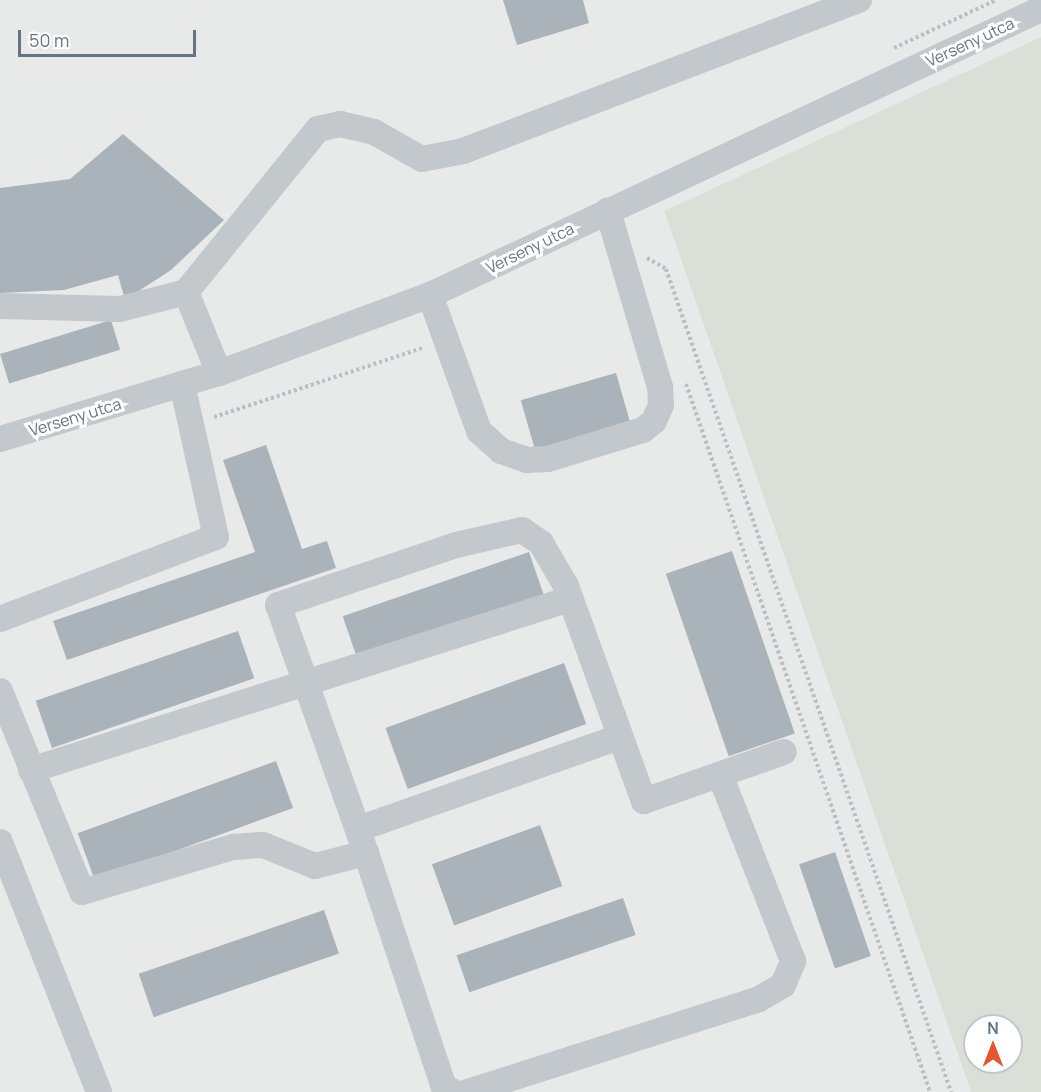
<!DOCTYPE html>
<html>
<head>
<meta charset="utf-8">
<style>
  body { margin:0 }
  #map { position:relative; width:1041px; height:1092px; overflow:hidden; background:#fafaf8; font-family:Manrope,sans-serif }
  div>[style] { position:absolute }
  .built>* { inset:0; background:#e8e9e9 }
  .green>* { inset:0; background:#dadfd7 }
  .building>* { inset:0; background:#aab3b9; transform-origin:0 0 }
  .path>* { height:4px; margin-top:-2px; transform-origin:0; background:repeating-linear-gradient(90deg,#bbbfc2 0 3px,transparent 0 6px) }
  .minor>* { height:26px; margin:-13px; padding:0 13px; transform-origin:13px; border-radius:13px; background:#c3c8cc }
  span { translate:-50% -50%; white-space:nowrap; text-align:center; line-height:1.15; -webkit-text-stroke:6px #fff; paint-order:stroke }
  .street-label { font-size:16px; color:#657683 }
  .north { position:absolute; left:963px; top:1014px; width:60px; height:60px; box-sizing:border-box; background:#fff; border:2px solid #c1c8cd; border-radius:50%; rotate:0deg; font-size:16px; font-weight:700; line-height:24px; text-align:center; color:#657683 }
  .north::after { content:''; display:block; margin:auto; width:21px; height:27px; background:#e4572e; clip-path:polygon(50% 0,100% 100%,50% 72%,0 100%) }
  .scale { position:absolute; left:18px; top:30px; width:178px; height:27px; box-sizing:border-box; border:3px solid #657683; border-top:0; padding-left:8px; font-size:18px; line-height:21px; white-space:nowrap; color:#657683; -webkit-text-stroke:4px #fff; paint-order:stroke }
</style>
</head>
<body>
<div id="map">
  <div class="built">
    <div style="clip-path:polygon(0 0,1041px 0,1041px 37px,664px 211px,971px 1092px,0 1092px)"></div>
  </div>
  <div class="green">
    <div style="clip-path:polygon(evenodd,1041px 37px,1041px 1092px,971px 1092px,664px 211px,1041px 37px,975px 1026px,1011px 1026px,1011px 1062px,975px 1062px,975px 1026px)"></div>
  </div>
  <div class="building">
    <div style="clip-path:polygon(503px 0,583px 0,589px 23px,517px 45px)"></div>
    <div style="clip-path:polygon(123px 134px,224px 220px,171px 270px,125px 300px,118px 275px,64px 290px,0 293px,0 188px,70px 179px)"></div>
    <div style="left:111px;top:320px;width:31px;height:116px;rotate:73deg"></div>
    <div style="left:616px;top:373px;width:54px;height:99px;rotate:74deg"></div>
    <div style="clip-path:polygon(266px 445px,302px 549px,327px 541px,336px 568px,67px 660px,53px 621px,255px 552px,223px 460px)"></div>
    <div style="left:732px;top:551px;width:193px;height:70px;rotate:71deg"></div>
    <div style="left:529px;top:552px;width:46px;height:197px;rotate:71deg"></div>
    <div style="left:238px;top:631px;width:50px;height:214px;rotate:71deg"></div>
    <div style="left:564px;top:663px;width:65px;height:190px;rotate:70deg"></div>
    <div style="left:276px;top:761px;width:50px;height:211px;rotate:70deg"></div>
    <div style="left:540px;top:825px;width:65px;height:115px;rotate:70deg"></div>
    <div style="left:835px;top:852px;width:110px;height:38px;rotate:71deg"></div>
    <div style="left:623px;top:898px;width:39px;height:176px;rotate:71deg"></div>
    <div style="left:324px;top:910px;width:46px;height:196px;rotate:71deg"></div>
  </div>
  <div class="path">
    <div style="left:894px;top:48px;width:113px;rotate:-25.2deg"></div>
    <div style="left:647px;top:258px;width:22px;rotate:30deg"></div>
    <div style="left:666px;top:269px;width:871px;rotate:70.9deg"></div>
    <div style="left:686px;top:384px;width:749px;rotate:70.98deg"></div>
    <div style="left:214px;top:417px;width:220px;rotate:-18.3deg"></div>
  </div>
  <div class="minor">
    <div style="left:430px;top:295px;width:145px;rotate:70.2deg"></div>
    <div style="left:479px;top:431px;width:30px;rotate:42deg"></div>
    <div style="left:501px;top:451px;width:28px;rotate:19deg"></div>
    <div style="left:527px;top:460px;width:21px;rotate:-3deg"></div>
    <div style="left:548px;top:459px;width:99px;rotate:-17deg"></div>
    <div style="left:643px;top:430px;width:14px;rotate:-39deg"></div>
    <div style="left:654px;top:421px;width:17px;rotate:-66deg"></div>
    <div style="left:661px;top:405px;width:18px;rotate:-93deg"></div>
    <div style="left:660px;top:387px;width:184px;rotate:-106.5deg"></div>
    <div style="left:0;top:306px;width:120px;rotate:1.4deg"></div>
    <div style="left:120px;top:309px;width:68px;rotate:-14.4deg"></div>
    <div style="left:219px;top:373px;width:87px;rotate:-112.2deg"></div>
    <div style="left:186px;top:292px;width:210px;rotate:-51deg"></div>
    <div style="left:318px;top:129px;width:23px;rotate:-13deg"></div>
    <div style="left:340px;top:124px;width:35px;rotate:13deg"></div>
    <div style="left:374px;top:132px;width:55px;rotate:29.4deg"></div>
    <div style="left:422px;top:159px;width:42px;rotate:-11deg"></div>
    <div style="left:463px;top:151px;width:424px;rotate:-20.9deg"></div>
    <div style="left:0;top:439px;width:229px;rotate:-16.8deg"></div>
    <div style="left:219px;top:373px;width:225px;rotate:-20.3deg"></div>
    <div style="left:430px;top:295px;width:675px;rotate:-25.08deg"></div>
    <div style="left:0;top:619px;width:231px;rotate:-20.8deg"></div>
    <div style="left:216px;top:537px;width:157px;rotate:-102.5deg"></div>
    <div style="left:0;top:691px;width:217px;rotate:67.8deg"></div>
    <div style="left:82px;top:892px;width:158px;rotate:-16.6deg"></div>
    <div style="left:233px;top:847px;width:30px;rotate:-4deg"></div>
    <div style="left:263px;top:845px;width:56px;rotate:22deg"></div>
    <div style="left:315px;top:866px;width:53px;rotate:-14.3deg"></div>
    <div style="left:366px;top:853px;width:263px;rotate:-109.5deg"></div>
    <div style="left:278px;top:605px;width:188px;rotate:-18.6deg"></div>
    <div style="left:456px;top:545px;width:68px;rotate:-12.8deg"></div>
    <div style="left:522px;top:530px;width:23px;rotate:34deg"></div>
    <div style="left:541px;top:543px;width:50px;rotate:59.8deg"></div>
    <div style="left:566px;top:586px;width:229px;rotate:70.1deg"></div>
    <div style="left:644px;top:801px;width:148px;rotate:-19.3deg"></div>
    <div style="left:31px;top:770px;width:565px;rotate:-17.6deg"></div>
    <div style="left:358px;top:829px;width:277px;rotate:-19.4deg"></div>
    <div style="left:0;top:842px;width:269px;rotate:68.4deg"></div>
    <div style="left:366px;top:853px;width:247px;rotate:71.6deg"></div>
    <div style="left:444px;top:1087px;width:11px;rotate:27deg"></div>
    <div style="left:468px;top:1092px;width:305px;rotate:-17.7deg"></div>
    <div style="left:759px;top:999px;width:28px;rotate:-30deg"></div>
    <div style="left:783px;top:985px;width:26px;rotate:-67deg"></div>
    <div style="left:793px;top:961px;width:200px;rotate:-111.4deg"></div>
  </div>
  <div class="street-label">
    <span style="left:970px;top:42px;rotate:-25deg">Verseny utca</span>
    <span style="left:530px;top:248px;rotate:-26deg">Verseny utca</span>
    <span style="left:75px;top:417px;rotate:-17deg">Verseny utca</span>
  </div>
  <div class="north">N</div>
  <div class="scale">50 m</div>
</div>
</body>
</html>
